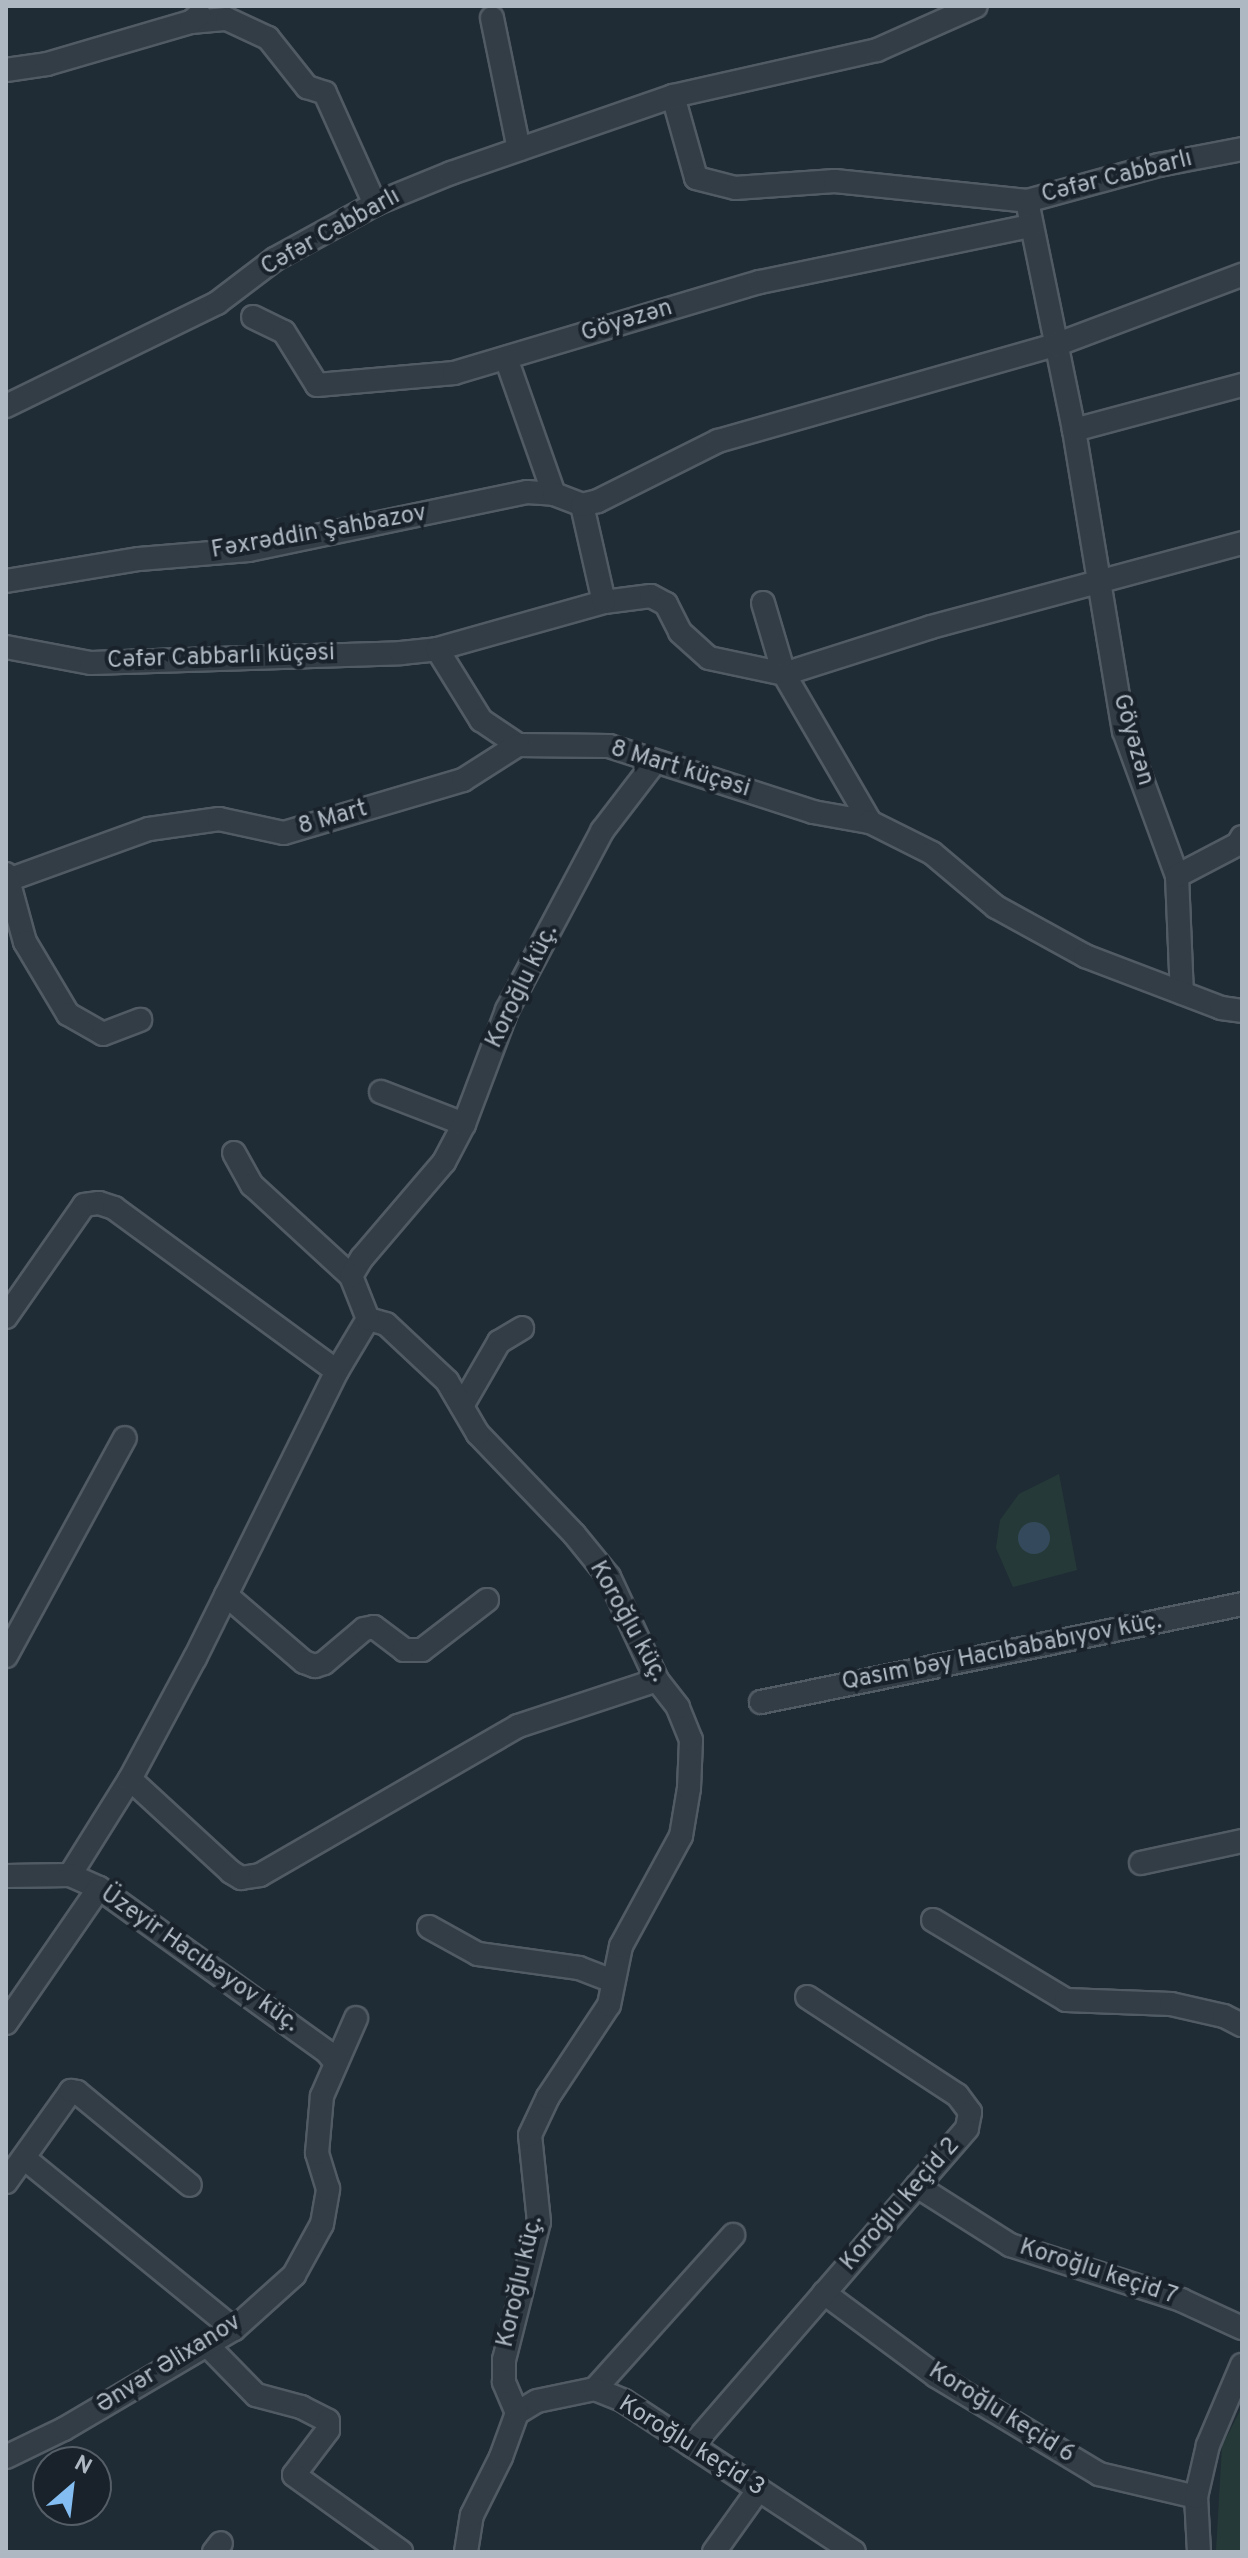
<!DOCTYPE html>
<html>
<head>
<meta charset="utf-8">
<style>
  body { margin:0 }
  #map { position:relative; width:1248px; height:2558px; overflow:hidden; background:#202c35; font-family:Overpass,sans-serif }
  div>[style] { position:absolute }
  .green>* { inset:0; background:#253a38 }
  .water>* { inset:0; background:#344a5c }
  .round { border-radius:50% }
  .roads { filter:drop-shadow(2px 0 #515b64) drop-shadow(-2px 0 #515b64) drop-shadow(0 2px #515b64) drop-shadow(0 -2px #515b64) }
  .minor>* { height:22px; margin:-11px; padding:0 11px; transform-origin:11px; border-radius:11px; background:#333d46 }
  span { translate:-50% -50%; white-space:nowrap; text-align:center; line-height:1.15; -webkit-text-stroke:8px #19222a; paint-order:stroke }
  .street-label { font-size:24px; color:#aeb8c3 }
  .frame { position:absolute; inset:0; border:8px solid #aeb8c3; pointer-events:none }
  .north { position:absolute; left:32px; top:2446px; width:80px; height:80px; box-sizing:border-box; background:#19222a; border:2px solid #555e67; border-radius:50%; rotate:28deg; font-size:22px; font-weight:700; line-height:32px; text-align:center; color:#aeb8c3 }
  .north::after { content:''; display:block; margin:auto; width:28px; height:36px; background:#83bdf2; clip-path:polygon(50% 0,100% 100%,50% 72%,0 100%) }
</style>
</head>
<body>
<div id="map">
  <div class="green">
    <div style="clip-path:polygon(1059px 1474px,1077px 1570px,1013px 1587px,996px 1548px,1000px 1520px,1019px 1494px)"></div>
    <div style="clip-path:polygon(1242px 2407px,1242px 2552px,1216px 2552px,1222px 2446px)"></div>
  </div>
  <div class="water">
    <div class="round" style="left:1018px;top:1522px;width:32px;height:32px"></div>
  </div>
  <div class="roads">
    <div class="minor">
      <div style="left:492px;top:18px;width:134px;rotate:78.4deg"></div>
      <div style="left:191px;top:22px;width:36px;rotate:-5deg"></div>
      <div style="left:227px;top:19px;width:45px;rotate:24.9deg"></div>
      <div style="left:268px;top:38px;width:63px;rotate:51.5deg"></div>
      <div style="left:307px;top:87px;width:19px;rotate:18deg"></div>
      <div style="left:325px;top:93px;width:122px;rotate:65.8deg"></div>
      <div style="left:6px;top:70px;width:41px;rotate:-8.3deg"></div>
      <div style="left:47px;top:64px;width:150px;rotate:-16.3deg"></div>
      <div style="left:191px;top:22px;width:11px;rotate:-41deg"></div>
      <div style="left:673px;top:96px;width:85px;rotate:74.3deg"></div>
      <div style="left:696px;top:178px;width:40px;rotate:14.4deg"></div>
      <div style="left:735px;top:188px;width:100px;rotate:-4deg"></div>
      <div style="left:835px;top:181px;width:193px;rotate:5.9deg"></div>
      <div style="left:1027px;top:201px;width:137px;rotate:-15.3deg"></div>
      <div style="left:1159px;top:165px;width:85px;rotate:-10.9deg"></div>
      <div style="left:1027px;top:201px;width:234px;rotate:78.4deg"></div>
      <div style="left:1074px;top:430px;width:305px;rotate:80.6deg"></div>
      <div style="left:1124px;top:731px;width:154px;rotate:69.9deg"></div>
      <div style="left:1177px;top:876px;width:117px;rotate:87.6deg"></div>
      <div style="left:253px;top:317px;width:34px;rotate:26deg"></div>
      <div style="left:284px;top:332px;width:62px;rotate:58.1deg"></div>
      <div style="left:317px;top:385px;width:138px;rotate:-5deg"></div>
      <div style="left:454px;top:373px;width:319px;rotate:-16.6deg"></div>
      <div style="left:760px;top:282px;width:277px;rotate:-11.7deg"></div>
      <div style="left:506px;top:358px;width:144px;rotate:70.6deg"></div>
      <div style="left:6px;top:406px;width:235px;rotate:-26deg"></div>
      <div style="left:217px;top:303px;width:73px;rotate:-37.2deg"></div>
      <div style="left:275px;top:259px;width:114px;rotate:-28.8deg"></div>
      <div style="left:375px;top:204px;width:82px;rotate:-22.2deg"></div>
      <div style="left:451px;top:173px;width:235px;rotate:-19.1deg"></div>
      <div style="left:673px;top:96px;width:209px;rotate:-12.7deg"></div>
      <div style="left:877px;top:50px;width:108px;rotate:-24deg"></div>
      <div style="left:1074px;top:430px;width:174px;rotate:-15deg"></div>
      <div style="left:6px;top:581px;width:135px;rotate:-9.4deg"></div>
      <div style="left:139px;top:559px;width:110px;rotate:-4.7deg"></div>
      <div style="left:249px;top:550px;width:284px;rotate:-11.8deg"></div>
      <div style="left:527px;top:492px;width:27px;rotate:4deg"></div>
      <div style="left:554px;top:494px;width:30px;rotate:21deg"></div>
      <div style="left:604px;top:602px;width:47px;rotate:-7.3deg"></div>
      <div style="left:651px;top:596px;width:17px;rotate:28deg"></div>
      <div style="left:666px;top:604px;width:31px;rotate:63deg"></div>
      <div style="left:680px;top:632px;width:39px;rotate:42deg"></div>
      <div style="left:709px;top:658px;width:77px;rotate:12deg"></div>
      <div style="left:784px;top:674px;width:154px;rotate:-17.7deg"></div>
      <div style="left:931px;top:627px;width:322px;rotate:-15.1deg"></div>
      <div style="left:763px;top:603px;width:74px;rotate:73.5deg"></div>
      <div style="left:784px;top:674px;width:171px;rotate:59.8deg"></div>
      <div style="left:6px;top:647px;width:86px;rotate:10.7deg"></div>
      <div style="left:91px;top:663px;width:310px;rotate:-1.8deg"></div>
      <div style="left:401px;top:653px;width:36px;rotate:-6deg"></div>
      <div style="left:437px;top:649px;width:173px;rotate:-15.7deg"></div>
      <div style="left:604px;top:602px;width:99px;rotate:-102.8deg"></div>
      <div style="left:582px;top:505px;width:16px;rotate:-14deg"></div>
      <div style="left:598px;top:501px;width:134px;rotate:-26.6deg"></div>
      <div style="left:718px;top:441px;width:354px;rotate:-15.9deg"></div>
      <div style="left:1058px;top:344px;width:197px;rotate:-20.6deg"></div>
      <div style="left:437px;top:649px;width:84px;rotate:58.2deg"></div>
      <div style="left:481px;top:720px;width:45px;rotate:34deg"></div>
      <div style="left:518px;top:745px;width:91px;rotate:0.6deg"></div>
      <div style="left:609px;top:746px;width:214px;rotate:17.9deg"></div>
      <div style="left:813px;top:812px;width:58px;rotate:10deg"></div>
      <div style="left:870px;top:822px;width:69px;rotate:26.6deg"></div>
      <div style="left:932px;top:853px;width:84px;rotate:40.2deg"></div>
      <div style="left:996px;top:907px;width:102px;rotate:28.8deg"></div>
      <div style="left:1085px;top:956px;width:146px;rotate:20.9deg"></div>
      <div style="left:1221px;top:1008px;width:21px;rotate:8deg"></div>
      <div style="left:6px;top:874px;width:6px;rotate:72deg"></div>
      <div style="left:8px;top:880px;width:150px;rotate:-19.9deg"></div>
      <div style="left:149px;top:829px;width:71px;rotate:-8.1deg"></div>
      <div style="left:219px;top:819px;width:66px;rotate:12.2deg"></div>
      <div style="left:284px;top:833px;width:187px;rotate:-16.5deg"></div>
      <div style="left:463px;top:780px;width:65px;rotate:-32.5deg"></div>
      <div style="left:1177px;top:876px;width:69px;rotate:-27.7deg"></div>
      <div style="left:1238px;top:844px;width:8px;rotate:-60deg"></div>
      <div style="left:8px;top:880px;width:64px;rotate:74.7deg"></div>
      <div style="left:25px;top:942px;width:84px;rotate:59.2deg"></div>
      <div style="left:68px;top:1014px;width:40px;rotate:29.7deg"></div>
      <div style="left:103px;top:1034px;width:40px;rotate:-21deg"></div>
      <div style="left:381px;top:1092px;width:89px;rotate:21.1deg"></div>
      <div style="left:234px;top:1153px;width:37px;rotate:61deg"></div>
      <div style="left:252px;top:1185px;width:134px;rotate:42.6deg"></div>
      <div style="left:6px;top:1317px;width:136px;rotate:-55.1deg"></div>
      <div style="left:84px;top:1205px;width:15px;rotate:-8deg"></div>
      <div style="left:99px;top:1203px;width:16px;rotate:18deg"></div>
      <div style="left:114px;top:1208px;width:276px;rotate:36.2deg"></div>
      <div style="left:462px;top:1406px;width:74px;rotate:-60deg"></div>
      <div style="left:499px;top:1342px;width:27px;rotate:-31deg"></div>
      <div style="left:226px;top:1595px;width:103px;rotate:40.7deg"></div>
      <div style="left:304px;top:1662px;width:12px;rotate:20deg"></div>
      <div style="left:315px;top:1666px;width:9px;rotate:-18deg"></div>
      <div style="left:324px;top:1663px;width:52px;rotate:-40.4deg"></div>
      <div style="left:364px;top:1629px;width:10px;rotate:-11deg"></div>
      <div style="left:374px;top:1627px;width:38px;rotate:37deg"></div>
      <div style="left:404px;top:1650px;width:18px"></div>
      <div style="left:422px;top:1650px;width:82px;rotate:-37.6deg"></div>
      <div style="left:6px;top:1656px;width:248px;rotate:-61.4deg"></div>
      <div style="left:761px;top:1702px;width:491px;rotate:-11.5deg"></div>
      <div style="left:130px;top:1779px;width:137px;rotate:42.6deg"></div>
      <div style="left:231px;top:1872px;width:12px;rotate:31deg"></div>
      <div style="left:241px;top:1878px;width:19px;rotate:-9deg"></div>
      <div style="left:260px;top:1875px;width:298px;rotate:-30deg"></div>
      <div style="left:518px;top:1726px;width:146px;rotate:-18.3deg"></div>
      <div style="left:1141px;top:1863px;width:103px;rotate:-12.3deg"></div>
      <div style="left:70px;top:1875px;width:113px;rotate:-58deg"></div>
      <div style="left:130px;top:1779px;width:137px;rotate:-61.8deg"></div>
      <div style="left:195px;top:1658px;width:320px;rotate:-63.7deg"></div>
      <div style="left:337px;top:1371px;width:61px;rotate:-59.2deg"></div>
      <div style="left:6px;top:1876px;width:64px;rotate:-0.9deg"></div>
      <div style="left:70px;top:1875px;width:32px;rotate:24deg"></div>
      <div style="left:99px;top:1888px;width:281px;rotate:35.7deg"></div>
      <div style="left:327px;top:2052px;width:14px;rotate:51deg"></div>
      <div style="left:933px;top:1920px;width:155px;rotate:31deg"></div>
      <div style="left:1066px;top:2000px;width:105px;rotate:2.2deg"></div>
      <div style="left:1171px;top:2004px;width:54px;rotate:12.8deg"></div>
      <div style="left:1224px;top:2016px;width:20px;rotate:27deg"></div>
      <div style="left:429px;top:1927px;width:56px;rotate:28.9deg"></div>
      <div style="left:478px;top:1954px;width:102px;rotate:7.9deg"></div>
      <div style="left:579px;top:1968px;width:36px;rotate:21deg"></div>
      <div style="left:6px;top:2023px;width:164px;rotate:-55.4deg"></div>
      <div style="left:24px;top:2158px;width:271px;rotate:39.2deg"></div>
      <div style="left:6px;top:2182px;width:112px;rotate:-54.5deg"></div>
      <div style="left:71px;top:2091px;width:6px;rotate:9deg"></div>
      <div style="left:77px;top:2092px;width:146px;rotate:39.5deg"></div>
      <div style="left:917px;top:2186px;width:110px;rotate:32.4deg"></div>
      <div style="left:1010px;top:2245px;width:180px;rotate:17.8deg"></div>
      <div style="left:1181px;top:2300px;width:67px;rotate:24.7deg"></div>
      <div style="left:824px;top:2293px;width:139px;rotate:36.5deg"></div>
      <div style="left:936px;top:2376px;width:190px;rotate:31deg"></div>
      <div style="left:1099px;top:2474px;width:100px;rotate:13.3deg"></div>
      <div style="left:207px;top:2345px;width:70px;rotate:45.6deg"></div>
      <div style="left:256px;top:2395px;width:47px;rotate:14.9deg"></div>
      <div style="left:301px;top:2407px;width:30px;rotate:27deg"></div>
      <div style="left:328px;top:2421px;width:9px;rotate:90deg"></div>
      <div style="left:328px;top:2430px;width:56px;rotate:127.1deg"></div>
      <div style="left:294px;top:2475px;width:132px;rotate:35.7deg"></div>
      <div style="left:595px;top:2389px;width:207px;rotate:-48.1deg"></div>
      <div style="left:517px;top:2413px;width:23px;rotate:-31deg"></div>
      <div style="left:537px;top:2401px;width:59px;rotate:-11.7deg"></div>
      <div style="left:595px;top:2389px;width:31px;rotate:22deg"></div>
      <div style="left:624px;top:2401px;width:275px;rotate:33.3deg"></div>
      <div style="left:692px;top:2446px;width:420px;rotate:-49.1deg"></div>
      <div style="left:967px;top:2128px;width:16px;rotate:-79deg"></div>
      <div style="left:970px;top:2112px;width:21px;rotate:-127deg"></div>
      <div style="left:957px;top:2095px;width:179px;rotate:-146.8deg"></div>
      <div style="left:6px;top:2457px;width:64px;rotate:-25.8deg"></div>
      <div style="left:64px;top:2429px;width:197px;rotate:-30.5deg"></div>
      <div style="left:234px;top:2329px;width:81px;rotate:-42deg"></div>
      <div style="left:294px;top:2275px;width:58px;rotate:-61.2deg"></div>
      <div style="left:322px;top:2224px;width:36px;rotate:-80deg"></div>
      <div style="left:328px;top:2189px;width:38px;rotate:-107deg"></div>
      <div style="left:317px;top:2153px;width:57px;rotate:-85deg"></div>
      <div style="left:322px;top:2096px;width:85px;rotate:-66.4deg"></div>
      <div style="left:214px;top:2552px;width:11px;rotate:-52deg"></div>
      <div style="left:466px;top:2552px;width:37px;rotate:-81deg"></div>
      <div style="left:472px;top:2515px;width:65px;rotate:-63.4deg"></div>
      <div style="left:501px;top:2457px;width:47px;rotate:-70deg"></div>
      <div style="left:517px;top:2413px;width:34px;rotate:-113deg"></div>
      <div style="left:504px;top:2382px;width:22px;rotate:-90deg"></div>
      <div style="left:504px;top:2360px;width:142px;rotate:-75.8deg"></div>
      <div style="left:539px;top:2222px;width:87px;rotate:-95.9deg"></div>
      <div style="left:530px;top:2135px;width:42px;rotate:-64.7deg"></div>
      <div style="left:548px;top:2097px;width:110px;rotate:-56.5deg"></div>
      <div style="left:609px;top:2005px;width:60px;rotate:-78.5deg"></div>
      <div style="left:621px;top:1946px;width:125px;rotate:-61.4deg"></div>
      <div style="left:681px;top:1836px;width:49px;rotate:-80.5deg"></div>
      <div style="left:689px;top:1788px;width:48px;rotate:-87.6deg"></div>
      <div style="left:691px;top:1740px;width:35px;rotate:-112deg"></div>
      <div style="left:678px;top:1707px;width:34px;rotate:-128deg"></div>
      <div style="left:657px;top:1680px;width:114px;rotate:-115deg"></div>
      <div style="left:609px;top:1577px;width:55px;rotate:-129.1deg"></div>
      <div style="left:574px;top:1534px;width:139px;rotate:-133.8deg"></div>
      <div style="left:478px;top:1434px;width:61px;rotate:-120.3deg"></div>
      <div style="left:447px;top:1381px;width:83px;rotate:-136.9deg"></div>
      <div style="left:386px;top:1324px;width:19px;rotate:-164deg"></div>
      <div style="left:368px;top:1319px;width:46px;rotate:-111.6deg"></div>
      <div style="left:351px;top:1276px;width:21px;rotate:-59deg"></div>
      <div style="left:362px;top:1258px;width:126px;rotate:-49.5deg"></div>
      <div style="left:444px;top:1162px;width:43px;rotate:-62.2deg"></div>
      <div style="left:464px;top:1124px;width:122px;rotate:-69.3deg"></div>
      <div style="left:507px;top:1010px;width:203px;rotate:-62deg"></div>
      <div style="left:602px;top:831px;width:87px;rotate:-52.5deg"></div>
      <div style="left:714px;top:2552px;width:77px;rotate:-54.5deg"></div>
      <div style="left:1199px;top:2552px;width:55px;rotate:-93.1deg"></div>
      <div style="left:1196px;top:2497px;width:53px;rotate:-77deg"></div>
      <div style="left:1208px;top:2445px;width:87px;rotate:-67deg"></div>
    </div>
  </div>
  <div class="street-label">
    <span style="left:1117px;top:178px;rotate:-14deg">Cəfər Cabbarlı</span>
    <span style="left:331px;top:233px;rotate:-29deg">Cəfər Cabbarlı</span>
    <span style="left:627px;top:322px;rotate:-17deg">Göyəzən</span>
    <span style="left:319px;top:533px;rotate:-10deg">Fəxrəddin Şahbazov</span>
    <span style="left:221px;top:658px;rotate:-2deg">Cəfər Cabbarlı küçəsi</span>
    <span style="left:1132px;top:740px;rotate:74deg">Göyəzən</span>
    <span style="left:680px;top:770px;rotate:17deg">8 Mart küçəsi</span>
    <span style="left:333px;top:819px;rotate:-16deg">8 Mart</span>
    <span style="left:523px;top:987px;rotate:-64deg">Koroğlu küç.</span>
    <span style="left:627px;top:1622px;rotate:61deg">Koroğlu küç.</span>
    <span style="left:1002px;top:1653px;rotate:-11deg">Qasım bəy Hacıbababıyov küç.</span>
    <span style="left:199px;top:1960px;rotate:35deg">Üzeyir Hacıbəyov küç.</span>
    <span style="left:901px;top:2205px;rotate:-49deg">Koroğlu keçid 2</span>
    <span style="left:1098px;top:2273px;rotate:18deg">Koroğlu keçid 7</span>
    <span style="left:521px;top:2282px;rotate:-77deg">Koroğlu küç.</span>
    <span style="left:169px;top:2365px;rotate:-32deg">Ənvər Əlixanov</span>
    <span style="left:1001px;top:2414px;rotate:32deg">Koroğlu keçid 6</span>
    <span style="left:691px;top:2447px;rotate:32deg">Koroğlu keçid 3</span>
  </div>
  <div class="frame"></div>
  <div class="north">N</div>
</div>
</body>
</html>
